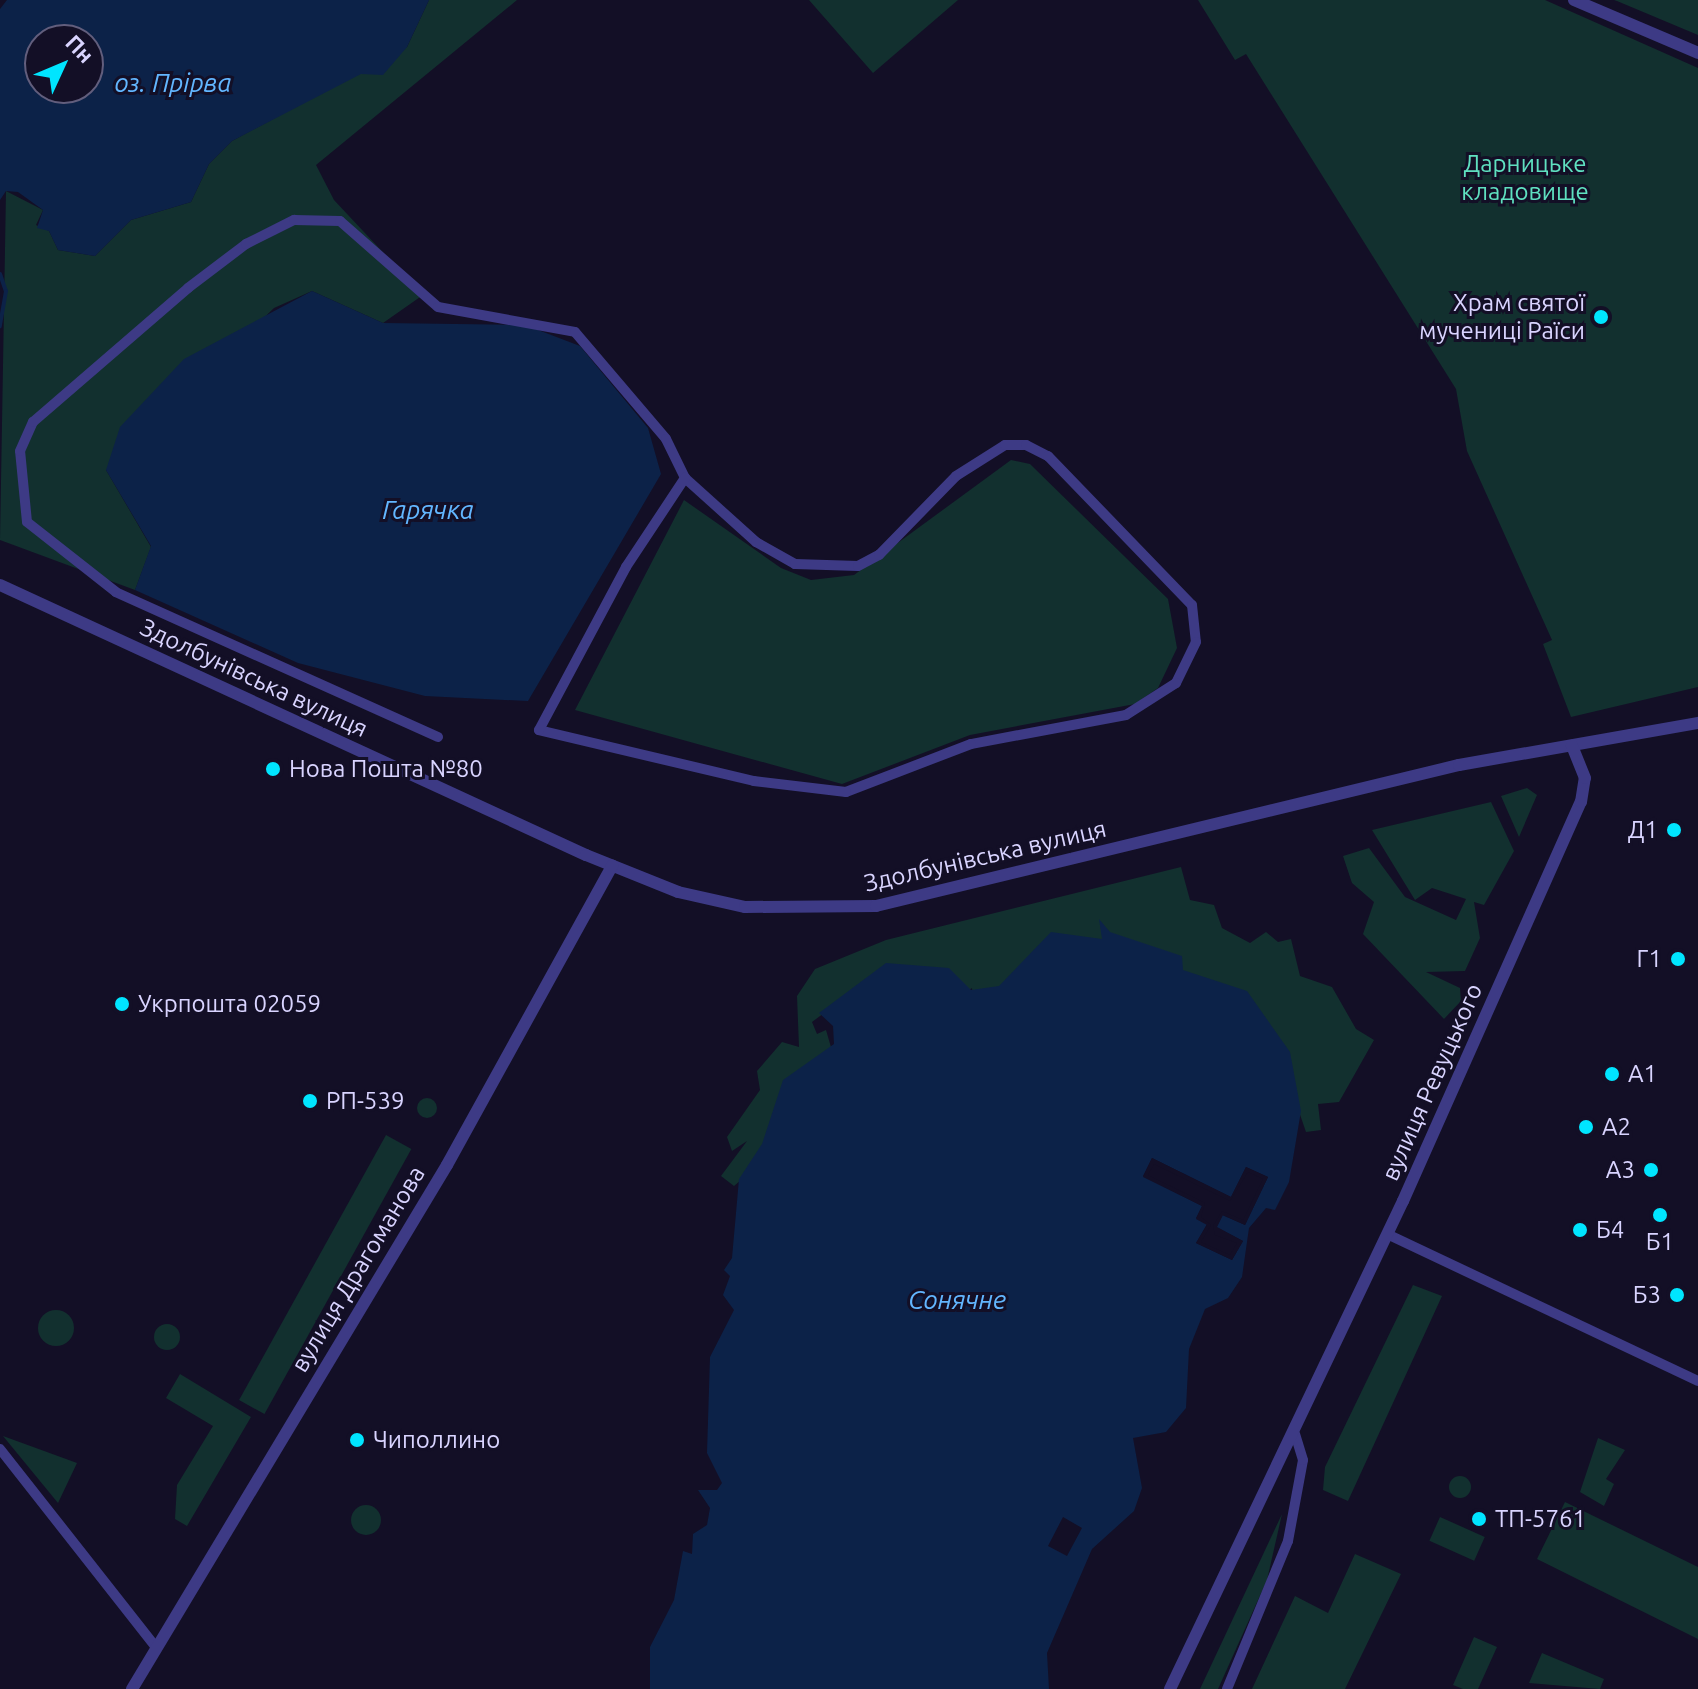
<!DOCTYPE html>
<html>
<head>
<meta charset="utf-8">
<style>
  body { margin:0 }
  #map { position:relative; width:1698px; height:1689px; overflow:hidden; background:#130f26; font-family:Ubuntu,sans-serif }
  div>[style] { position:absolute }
  .green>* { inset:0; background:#12302f; transform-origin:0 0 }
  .round { border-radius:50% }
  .water>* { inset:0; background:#0c2248 }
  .pier>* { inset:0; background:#130f26 }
  .stream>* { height:4px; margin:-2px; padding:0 2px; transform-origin:2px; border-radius:2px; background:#0c2248 }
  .minor>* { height:10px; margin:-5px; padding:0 5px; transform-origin:5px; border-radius:5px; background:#3d3a85 }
  .tertiary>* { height:12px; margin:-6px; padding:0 6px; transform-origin:6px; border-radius:6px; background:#3d3a85 }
  .dots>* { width:22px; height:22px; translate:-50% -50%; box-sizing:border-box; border:4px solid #130f26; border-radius:50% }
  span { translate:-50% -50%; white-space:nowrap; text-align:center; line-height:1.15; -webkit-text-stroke:6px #130f26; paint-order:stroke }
  .park-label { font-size:24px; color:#5fe0c0 }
  .poi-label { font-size:24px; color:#d9d4ff }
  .right { translate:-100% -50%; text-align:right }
  .left { translate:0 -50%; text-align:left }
  .street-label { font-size:24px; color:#d9d4ff }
  .water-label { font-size:26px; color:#62b6ff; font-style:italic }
  .north { position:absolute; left:24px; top:24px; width:80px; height:80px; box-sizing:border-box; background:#130f26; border:2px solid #625e7d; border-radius:50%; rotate:46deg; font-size:22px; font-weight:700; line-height:32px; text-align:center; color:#d9d4ff }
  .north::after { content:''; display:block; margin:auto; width:28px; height:36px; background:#00e5ff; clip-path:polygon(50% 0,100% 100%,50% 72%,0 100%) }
</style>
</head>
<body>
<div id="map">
  <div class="green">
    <div style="clip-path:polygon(429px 0,517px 0,316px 165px,334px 200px,423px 295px,383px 323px,312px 291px,274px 308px,106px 470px,151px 547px,135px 590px,0 540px,6px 191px,43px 210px,36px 225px,49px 231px,58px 250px,95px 256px,131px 220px,191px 202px,209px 164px,232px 141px,407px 47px)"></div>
    <div style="clip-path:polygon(809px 0,958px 0,873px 73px)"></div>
    <div style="clip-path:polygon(1198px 0,1545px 0,1698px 68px,1698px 687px,1571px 717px,1543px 644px,1552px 640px,1467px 451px,1456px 389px,1246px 54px,1235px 60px)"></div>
    <div style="clip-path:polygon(1614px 0,1698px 0,1698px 35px,1617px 1px)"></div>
    <div style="clip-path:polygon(1011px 460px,1030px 464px,1168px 599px,1177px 648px,1158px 688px,1135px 704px,970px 735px,842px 784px,575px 710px,684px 500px,781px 568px,811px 580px,854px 575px)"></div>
    <div style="clip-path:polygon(1527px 788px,1537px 795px,1519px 837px,1501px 796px)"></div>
    <div style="clip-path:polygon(1491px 802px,1514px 851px,1484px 905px,1474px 902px,1480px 938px,1465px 971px,1426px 972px,1460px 988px,1461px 1001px,1444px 1019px,1363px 934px,1374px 902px,1352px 883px,1343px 856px,1369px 848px,1405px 897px,1456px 920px,1466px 899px,1432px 888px,1415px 900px,1372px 830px)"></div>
    <div style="clip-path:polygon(1181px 867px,1190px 900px,1214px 905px,1222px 928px,1250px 943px,1266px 932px,1278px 942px,1291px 939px,1300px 976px,1332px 987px,1356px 1029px,1374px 1040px,1339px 1102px,1318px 1104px,1321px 1130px,1306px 1132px,1285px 1071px,1002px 996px,973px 1004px,972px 988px,960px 996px,875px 975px,812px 1022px,817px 1034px,826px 1030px,833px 1054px,761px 1163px,734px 1186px,721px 1176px,747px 1141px,732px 1151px,727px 1137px,760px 1090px,757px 1071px,782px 1042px,799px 1047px,797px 996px,815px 969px,886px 940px)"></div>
    <div class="round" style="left:417px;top:1098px;width:20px;height:20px"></div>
    <div style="left:386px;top:1135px;width:29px;height:303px;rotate:29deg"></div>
    <div style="clip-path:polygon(1413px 1285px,1442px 1296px,1348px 1501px,1323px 1490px,1325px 1467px)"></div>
    <div class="round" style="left:38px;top:1310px;width:36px;height:36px"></div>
    <div class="round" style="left:154px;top:1324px;width:26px;height:26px"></div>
    <div style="clip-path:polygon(180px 1374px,251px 1417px,187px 1526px,175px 1519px,177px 1485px,213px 1426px,166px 1398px)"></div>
    <div style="clip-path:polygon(3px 1436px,77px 1463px,58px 1503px)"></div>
    <div style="clip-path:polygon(1598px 1438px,1625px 1450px,1606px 1479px,1614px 1484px,1604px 1506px,1580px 1492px)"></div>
    <div class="round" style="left:1449px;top:1476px;width:22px;height:22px"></div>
    <div style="clip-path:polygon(1565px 1502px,1698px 1567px,1698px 1639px,1537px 1559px)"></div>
    <div class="round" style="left:351px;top:1505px;width:30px;height:30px"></div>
    <div style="clip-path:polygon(1282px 1514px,1267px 1580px,1218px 1689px,1200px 1689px)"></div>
    <div style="left:1440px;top:1517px;width:49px;height:26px;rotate:24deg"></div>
    <div style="clip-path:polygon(1355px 1554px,1401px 1574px,1345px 1689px,1252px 1689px,1295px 1596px,1328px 1613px)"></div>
    <div style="clip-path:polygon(1474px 1637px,1497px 1647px,1478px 1689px,1463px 1689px,1453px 1685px)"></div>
    <div style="clip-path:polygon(1542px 1653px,1604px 1679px,1600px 1689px,1529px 1683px)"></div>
  </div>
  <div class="water">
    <div style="clip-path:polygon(evenodd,7px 0,429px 0,407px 47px,383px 75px,361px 74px,232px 141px,209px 164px,191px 202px,131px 220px,95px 256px,58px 250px,49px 231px,37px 228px,43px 210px,18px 192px,6px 191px,0 200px,0 9px,7px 0,88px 40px,88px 88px,40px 88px,40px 40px,88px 40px)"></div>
    <div style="clip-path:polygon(312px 291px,383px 323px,525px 325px,580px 346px,648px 428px,661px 474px,528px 701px,425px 696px,298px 663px,135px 590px,151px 546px,106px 470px,120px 427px,184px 359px)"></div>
    <div style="clip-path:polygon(evenodd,1099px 919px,1110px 932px,1182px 956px,1183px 970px,1247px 991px,1290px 1052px,1301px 1111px,1289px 1182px,1275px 1210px,1266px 1208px,1249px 1228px,1242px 1277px,1228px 1298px,1205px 1309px,1189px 1349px,1186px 1408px,1166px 1432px,1133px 1438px,1142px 1488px,1134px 1511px,1092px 1549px,1047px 1653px,1049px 1689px,650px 1689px,650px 1647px,674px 1600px,683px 1551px,692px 1554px,693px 1534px,707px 1525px,710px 1508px,698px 1490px,717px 1490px,722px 1483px,707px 1453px,710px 1357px,734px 1310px,723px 1295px,730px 1276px,724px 1270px,732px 1258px,739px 1179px,762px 1144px,783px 1080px,834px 1044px,833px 1026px,819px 1013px,886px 963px,949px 968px,971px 990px,999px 986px,1051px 932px,1102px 939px,1099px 919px,1152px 1158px,1231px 1197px,1246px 1167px,1268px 1177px,1245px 1225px,1222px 1215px,1216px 1227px,1243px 1241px,1232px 1260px,1196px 1243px,1207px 1224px,1196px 1218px,1202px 1206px,1143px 1176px,1152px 1158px,1099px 919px,1063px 1517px,1082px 1528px,1067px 1556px,1048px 1546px,1063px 1517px)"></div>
  </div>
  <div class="pier">
    <div style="clip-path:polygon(evenodd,1152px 1158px,1231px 1197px,1246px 1167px,1268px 1177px,1245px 1225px,1223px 1215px,1217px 1227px,1243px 1241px,1232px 1260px,1196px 1243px,1207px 1225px,1196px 1219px,1202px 1206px,1143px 1177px,1152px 1158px,1154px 1164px,1230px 1201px,1248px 1172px,1263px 1179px,1243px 1220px,1222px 1211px,1213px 1226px,1215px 1235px,1237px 1243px,1230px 1255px,1201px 1242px,1211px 1225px,1201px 1217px,1205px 1203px,1148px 1175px,1154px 1164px)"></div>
  </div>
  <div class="stream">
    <div style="left:0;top:274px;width:18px;rotate:71deg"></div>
    <div style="left:6px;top:291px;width:36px;rotate:100deg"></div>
  </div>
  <div class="minor">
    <div style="left:438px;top:737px;width:353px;rotate:-155.8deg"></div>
    <div style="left:116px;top:592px;width:113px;rotate:-141.8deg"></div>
    <div style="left:27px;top:522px;width:71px;rotate:-95.6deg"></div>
    <div style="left:20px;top:451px;width:32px;rotate:-66deg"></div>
    <div style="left:33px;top:422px;width:205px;rotate:-40.8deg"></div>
    <div style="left:188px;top:288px;width:73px;rotate:-37.2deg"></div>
    <div style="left:246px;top:244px;width:54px;rotate:-26.6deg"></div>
    <div style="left:294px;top:220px;width:46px;rotate:1.2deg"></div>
    <div style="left:340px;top:221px;width:130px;rotate:41.3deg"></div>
    <div style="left:438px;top:307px;width:139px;rotate:10.3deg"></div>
    <div style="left:575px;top:332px;width:140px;rotate:49.6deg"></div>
    <div style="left:666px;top:439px;width:43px;rotate:64deg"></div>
    <div style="left:685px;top:478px;width:96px;rotate:42deg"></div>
    <div style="left:756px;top:542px;width:45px;rotate:29.4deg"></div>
    <div style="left:795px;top:564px;width:63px;rotate:1.8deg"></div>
    <div style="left:858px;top:566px;width:24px;rotate:-28deg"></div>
    <div style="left:879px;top:555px;width:110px;rotate:-45.7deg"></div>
    <div style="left:956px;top:476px;width:58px;rotate:-32.3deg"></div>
    <div style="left:1005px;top:445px;width:21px"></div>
    <div style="left:1026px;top:445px;width:25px;rotate:27deg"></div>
    <div style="left:1048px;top:456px;width:207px;rotate:46deg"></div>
    <div style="left:1192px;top:605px;width:37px;rotate:84deg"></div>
    <div style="left:1196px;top:642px;width:46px;rotate:116deg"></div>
    <div style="left:1176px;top:683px;width:59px;rotate:147.4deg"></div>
    <div style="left:1126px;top:715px;width:158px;rotate:169.4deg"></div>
    <div style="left:971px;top:744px;width:134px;rotate:159deg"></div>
    <div style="left:846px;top:792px;width:93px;rotate:-173.2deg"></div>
    <div style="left:754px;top:781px;width:221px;rotate:-166.7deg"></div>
    <div style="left:539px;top:730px;width:185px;rotate:-61.9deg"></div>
    <div style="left:626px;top:567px;width:107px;rotate:-56.5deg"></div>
    <div style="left:1387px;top:1234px;width:344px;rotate:25.3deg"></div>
    <div style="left:0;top:1449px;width:252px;rotate:51.8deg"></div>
    <div style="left:1227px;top:1689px;width:160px;rotate:-67.6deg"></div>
    <div style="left:1288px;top:1541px;width:82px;rotate:-79.5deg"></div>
    <div style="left:1303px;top:1460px;width:27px;rotate:-107deg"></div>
  </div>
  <div class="tertiary">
    <div style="left:1574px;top:0;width:135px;rotate:23.1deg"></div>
    <div style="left:0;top:585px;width:645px;rotate:24.74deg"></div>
    <div style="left:586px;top:855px;width:99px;rotate:21.9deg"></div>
    <div style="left:678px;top:892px;width:69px;rotate:12.6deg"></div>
    <div style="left:745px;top:907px;width:131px;rotate:-0.4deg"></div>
    <div style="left:876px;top:906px;width:600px;rotate:-13.6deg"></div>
    <div style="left:1459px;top:765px;width:243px;rotate:-10deg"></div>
    <div style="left:132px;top:1689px;width:611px;rotate:-58.99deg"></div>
    <div style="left:447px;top:1165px;width:342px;rotate:-61.1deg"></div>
    <div style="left:1170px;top:1689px;width:541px;rotate:-64.48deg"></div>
    <div style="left:1403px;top:1201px;width:437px;rotate:-66deg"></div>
    <div style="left:1581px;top:802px;width:24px;rotate:-81deg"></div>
    <div style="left:1585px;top:778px;width:35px;rotate:-112deg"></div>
  </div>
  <div class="dots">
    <div style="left:1601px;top:317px;background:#00e5ff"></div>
    <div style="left:273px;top:769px;background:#00e5ff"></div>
    <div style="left:1674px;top:830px;background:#00e5ff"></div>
    <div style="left:1678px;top:959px;background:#00e5ff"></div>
    <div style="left:122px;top:1004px;background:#00e5ff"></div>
    <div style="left:1612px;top:1074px;background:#00e5ff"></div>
    <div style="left:310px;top:1101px;background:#00e5ff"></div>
    <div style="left:1586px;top:1127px;background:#00e5ff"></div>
    <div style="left:1651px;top:1170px;background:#00e5ff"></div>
    <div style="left:1660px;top:1215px;background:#00e5ff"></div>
    <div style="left:1580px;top:1230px;background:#00e5ff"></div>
    <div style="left:1677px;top:1295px;background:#00e5ff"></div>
    <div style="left:357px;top:1440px;background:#00e5ff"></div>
    <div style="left:1479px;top:1519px;background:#00e5ff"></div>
  </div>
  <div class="park-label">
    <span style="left:1525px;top:178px">Дарницьке<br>кладовище</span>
  </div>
  <div class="poi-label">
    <span class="right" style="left:1585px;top:317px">Храм святої<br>мучениці Раїси</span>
    <span class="left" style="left:289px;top:769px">Нова Пошта №80</span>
    <span class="right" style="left:1658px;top:830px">Д1</span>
    <span class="right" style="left:1662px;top:959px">Г1</span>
    <span class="left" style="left:138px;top:1004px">Укрпошта 02059</span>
    <span class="left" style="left:1628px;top:1074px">А1</span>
    <span class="left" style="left:326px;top:1101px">РП-539</span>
    <span class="left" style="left:1602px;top:1127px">А2</span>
    <span class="right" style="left:1635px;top:1170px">А3</span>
    <span class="left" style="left:1596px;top:1230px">Б4</span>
    <span style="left:1660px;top:1242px">Б1</span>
    <span class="right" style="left:1661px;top:1295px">Б3</span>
    <span class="left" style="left:373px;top:1440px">Чиполлино</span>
    <span class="left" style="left:1495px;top:1519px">ТП-5761</span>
  </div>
  <div class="street-label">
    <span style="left:254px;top:678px;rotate:25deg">Здолбунівська вулиця</span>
    <span style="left:985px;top:856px;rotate:-13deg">Здолбунівська вулиця</span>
    <span style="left:1432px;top:1082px;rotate:-66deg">вулиця Ревуцького</span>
    <span style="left:358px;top:1269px;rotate:-59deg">вулиця Драгоманова</span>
  </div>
  <div class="water-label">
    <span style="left:173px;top:83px">оз. Прірва</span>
    <span style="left:428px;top:510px">Гарячка</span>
    <span style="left:957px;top:1300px">Сонячне</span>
  </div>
  <div class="north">Пн</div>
</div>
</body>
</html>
